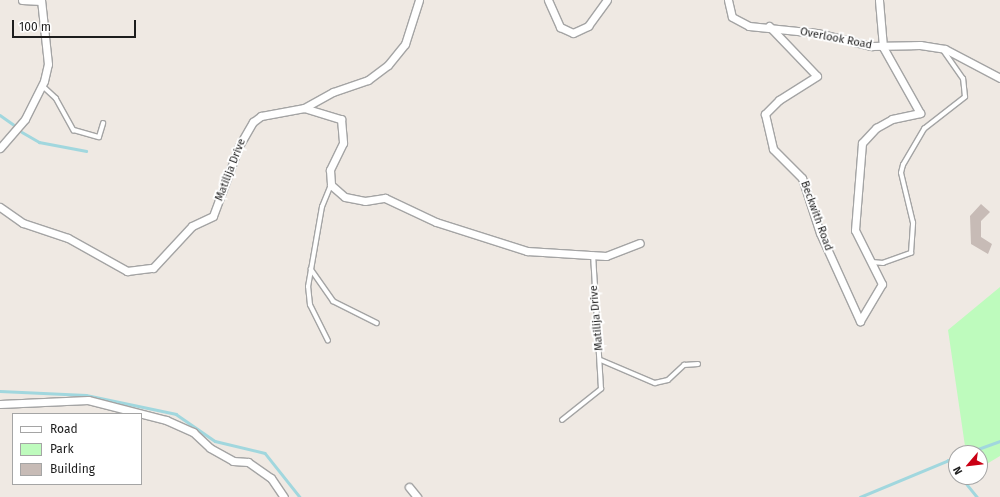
<!DOCTYPE html>
<html>
<head>
<meta charset="utf-8">
<style>
  body { margin:0 }
  #map { position:relative; width:1000px; height:497px; overflow:hidden; background:#efe9e3; font-family:"Fira Sans",sans-serif }
  div>[style] { position:absolute }
  .park>* { inset:0; background:#befbbd }
  .stream>* { height:2.5px; margin:-1.25px; padding:0 1.25px; transform-origin:1.25px; border-radius:1.25px; background:#a1d7de }
  .building>* { inset:0; background:#c7bbb6 }
  .roads { filter:drop-shadow(1px 0 #a4a4a4) drop-shadow(-1px 0 #a4a4a4) drop-shadow(0 1px #a4a4a4) drop-shadow(0 -1px #a4a4a4) }
  .service>* { height:3.5px; margin:-1.75px; padding:0 1.75px; transform-origin:1.75px; border-radius:1.75px; background:#fff }
  .minor>* { height:7px; margin:-3.5px; padding:0 3.5px; transform-origin:3.5px; border-radius:3.5px; background:#fff }
  span { translate:-50% -50%; white-space:nowrap; text-align:center; line-height:1.15; -webkit-text-stroke:4px #fff; paint-order:stroke }
  .street-label { font-size:11px; color:#1d1d1d }
  .legend { position:absolute; left:12px; top:413px; width:130px; height:72px; box-sizing:border-box; background:#fff; border:1px solid #a5a5a5; margin:0; padding:5px 7px; list-style:none; font-size:12px; color:#1d1d1d }
  .legend li { display:flex; align-items:center; gap:8px; height:20px }
  .legend b { width:20px; border:1px solid #a5a5a5 }
  .north { position:absolute; left:948px; top:445px; width:40px; height:40px; box-sizing:border-box; background:#fff; border:1px solid #a5a5a5; border-radius:50%; rotate:242deg; font-size:11px; font-weight:700; line-height:16px; text-align:center; color:#1d1d1d }
  .north::after { content:''; display:block; margin:auto; width:14px; height:18px; background:#ca0014; clip-path:polygon(50% 0,100% 100%,50% 72%,0 100%) }
  .scale { position:absolute; left:12px; top:20px; width:124px; height:18px; box-sizing:border-box; border:2px solid #1d1d1d; border-top:0; padding-left:5px; font-size:12px; line-height:14px; white-space:nowrap; color:#1d1d1d; -webkit-text-stroke:3px #fff; paint-order:stroke }
</style>
</head>
<body>
<div id="map">
  <div class="park">
    <div style="clip-path:polygon(1000px 287px,1000px 456px,980px 468px,980px 453px,966px 453px,948px 330px)"></div>
  </div>
  <div class="stream">
    <div style="left:0;top:115px;width:16px;rotate:35deg"></div>
    <div style="left:22px;top:132px;width:20px;rotate:30deg"></div>
    <div style="left:39px;top:142px;width:48px;rotate:10.8deg"></div>
    <div style="left:0;top:391px;width:86px;rotate:2.7deg"></div>
    <div style="left:86px;top:395px;width:92px;rotate:11.9deg"></div>
    <div style="left:176px;top:414px;width:47px;rotate:34.7deg"></div>
    <div style="left:215px;top:441px;width:51px;rotate:13.5deg"></div>
    <div style="left:265px;top:453px;width:56px;rotate:51.5deg"></div>
    <div style="left:967px;top:453px;width:35px;rotate:-20deg"></div>
    <div style="left:948px;top:460px;width:13px;rotate:51deg"></div>
    <div style="left:961px;top:477px;width:26px;rotate:51deg"></div>
    <div style="left:860px;top:497px;width:104px;rotate:-22.6deg"></div>
  </div>
  <div class="building">
    <div style="clip-path:polygon(981px 204px,990px 212px,981px 221px,981px 237px,992px 244px,988px 254px,971px 244px,970px 216px)"></div>
  </div>
  <div class="roads">
    <div class="service">
      <div style="left:43px;top:86px;width:18px;rotate:43deg"></div>
      <div style="left:56px;top:98px;width:37px;rotate:61deg"></div>
      <div style="left:74px;top:130px;width:26px;rotate:16deg"></div>
      <div style="left:99px;top:137px;width:14px;rotate:-73deg"></div>
      <div style="left:872px;top:262px;width:11px;rotate:5deg"></div>
      <div style="left:883px;top:263px;width:30px;rotate:-20deg"></div>
      <div style="left:911px;top:253px;width:30px;rotate:-86deg"></div>
      <div style="left:913px;top:223px;width:51px;rotate:-103.5deg"></div>
      <div style="left:901px;top:173px;width:8px;rotate:-76deg"></div>
      <div style="left:903px;top:165px;width:42px;rotate:-59.7deg"></div>
      <div style="left:924px;top:129px;width:52px;rotate:-38deg"></div>
      <div style="left:965px;top:97px;width:18px;rotate:-96deg"></div>
      <div style="left:963px;top:79px;width:37px;rotate:-125deg"></div>
      <div style="left:311px;top:269px;width:39px;rotate:55deg"></div>
      <div style="left:333px;top:301px;width:49px;rotate:26.6deg"></div>
      <div style="left:328px;top:341px;width:40px;rotate:-116.6deg"></div>
      <div style="left:310px;top:305px;width:18px;rotate:-96deg"></div>
      <div style="left:308px;top:287px;width:81px;rotate:-80.1deg"></div>
      <div style="left:322px;top:207px;width:24px;rotate:-68deg"></div>
      <div style="left:601px;top:360px;width:59px;rotate:23.1deg"></div>
      <div style="left:655px;top:383px;width:13px;rotate:-13deg"></div>
      <div style="left:668px;top:380px;width:22px;rotate:-43deg"></div>
      <div style="left:684px;top:365px;width:14px;rotate:-4deg"></div>
      <div style="left:562px;top:420px;width:50px;rotate:-38.5deg"></div>
      <div style="left:601px;top:389px;width:134px;rotate:-93.4deg"></div>
    </div>
    <div class="minor">
      <div style="left:22px;top:0;width:19px;rotate:3deg"></div>
      <div style="left:548px;top:0;width:30px;rotate:66deg"></div>
      <div style="left:560px;top:27px;width:14px;rotate:25deg"></div>
      <div style="left:573px;top:33px;width:17px;rotate:-25deg"></div>
      <div style="left:588px;top:26px;width:32px;rotate:-54deg"></div>
      <div style="left:728px;top:0;width:17px;rotate:77deg"></div>
      <div style="left:732px;top:17px;width:19px;rotate:28deg"></div>
      <div style="left:749px;top:26px;width:68px;rotate:5.9deg"></div>
      <div style="left:817px;top:33px;width:56px;rotate:13.5deg"></div>
      <div style="left:871px;top:46px;width:49px;rotate:-1.2deg"></div>
      <div style="left:920px;top:45px;width:25px;rotate:9deg"></div>
      <div style="left:945px;top:49px;width:62px;rotate:27.8deg"></div>
      <div style="left:769px;top:26px;width:69px;rotate:46.2deg"></div>
      <div style="left:817px;top:76px;width:45px;rotate:147.7deg"></div>
      <div style="left:779px;top:100px;width:20px;rotate:135deg"></div>
      <div style="left:765px;top:114px;width:36px;rotate:77deg"></div>
      <div style="left:773px;top:149px;width:41px;rotate:45deg"></div>
      <div style="left:802px;top:178px;width:58px;rotate:71.9deg"></div>
      <div style="left:820px;top:233px;width:97px;rotate:65.6deg"></div>
      <div style="left:304px;top:108px;width:33px;rotate:-29deg"></div>
      <div style="left:333px;top:92px;width:37px;rotate:-19deg"></div>
      <div style="left:368px;top:80px;width:25px;rotate:-37deg"></div>
      <div style="left:388px;top:65px;width:27px;rotate:-51deg"></div>
      <div style="left:405px;top:44px;width:46px;rotate:-72.3deg"></div>
      <div style="left:0;top:148px;width:38px;rotate:-49deg"></div>
      <div style="left:25px;top:119px;width:42px;rotate:-63.4deg"></div>
      <div style="left:44px;top:81px;width:17px;rotate:-77deg"></div>
      <div style="left:48px;top:64px;width:64px;rotate:-96.2deg"></div>
      <div style="left:0;top:207px;width:28px;rotate:35deg"></div>
      <div style="left:23px;top:223px;width:47px;rotate:18.4deg"></div>
      <div style="left:68px;top:238px;width:68px;rotate:29.2deg"></div>
      <div style="left:127px;top:271px;width:26px;rotate:-7deg"></div>
      <div style="left:153px;top:268px;width:57px;rotate:-47.1deg"></div>
      <div style="left:192px;top:226px;width:23px;rotate:-25deg"></div>
      <div style="left:213px;top:216px;width:75px;rotate:-69.6deg"></div>
      <div style="left:239px;top:146px;width:28px;rotate:-60deg"></div>
      <div style="left:253px;top:122px;width:10px;rotate:-37deg"></div>
      <div style="left:261px;top:116px;width:44px;rotate:-10.5deg"></div>
      <div style="left:304px;top:108px;width:39px;rotate:17deg"></div>
      <div style="left:341px;top:119px;width:24px;rotate:85deg"></div>
      <div style="left:343px;top:143px;width:30px;rotate:116deg"></div>
      <div style="left:330px;top:170px;width:15px;rotate:86deg"></div>
      <div style="left:331px;top:185px;width:18px;rotate:41deg"></div>
      <div style="left:345px;top:197px;width:20px;rotate:11deg"></div>
      <div style="left:365px;top:201px;width:20px;rotate:-9deg"></div>
      <div style="left:385px;top:198px;width:56px;rotate:25.2deg"></div>
      <div style="left:436px;top:222px;width:96px;rotate:17.7deg"></div>
      <div style="left:527px;top:251px;width:79px;rotate:3.6deg"></div>
      <div style="left:606px;top:256px;width:36px;rotate:-21deg"></div>
      <div style="left:860px;top:321px;width:43px;rotate:-59.3deg"></div>
      <div style="left:882px;top:284px;width:60px;rotate:-116.6deg"></div>
      <div style="left:855px;top:230px;width:87px;rotate:-85.4deg"></div>
      <div style="left:862px;top:143px;width:21px;rotate:-47deg"></div>
      <div style="left:876px;top:128px;width:18px;rotate:-29deg"></div>
      <div style="left:892px;top:119px;width:29px;rotate:-12deg"></div>
      <div style="left:920px;top:113px;width:76px;rotate:-119.3deg"></div>
      <div style="left:883px;top:47px;width:47px;rotate:-94.9deg"></div>
      <div style="left:0;top:404px;width:88px;rotate:-2.6deg"></div>
      <div style="left:88px;top:400px;width:81px;rotate:14.4deg"></div>
      <div style="left:166px;top:420px;width:30px;rotate:24deg"></div>
      <div style="left:193px;top:432px;width:23px;rotate:43deg"></div>
      <div style="left:210px;top:448px;width:26px;rotate:29deg"></div>
      <div style="left:233px;top:461px;width:15px;rotate:4deg"></div>
      <div style="left:248px;top:462px;width:28px;rotate:35deg"></div>
      <div style="left:271px;top:478px;width:23px;rotate:56deg"></div>
      <div style="left:409px;top:487px;width:13px;rotate:51deg"></div>
    </div>
  </div>
  <div class="street-label">
    <span style="left:836px;top:39px;rotate:11deg">Overlook Road</span>
    <span style="left:231px;top:170px;rotate:-69deg">Matilija Drive</span>
    <span style="left:816px;top:216px;rotate:70deg">Beckwith Road</span>
    <span style="left:597px;top:318px;rotate:-95deg">Matilija Drive</span>
  </div>
  <ul class="legend">
  <li><b style="height:5px;background:#fff"></b>Road</li>
  <li><b style="height:11px;background:#befbbd"></b>Park</li>
  <li><b style="height:11px;background:#c7bbb6"></b>Building</li>
  </ul>
  <div class="north">N</div>
  <div class="scale">100 m</div>
</div>
</body>
</html>
